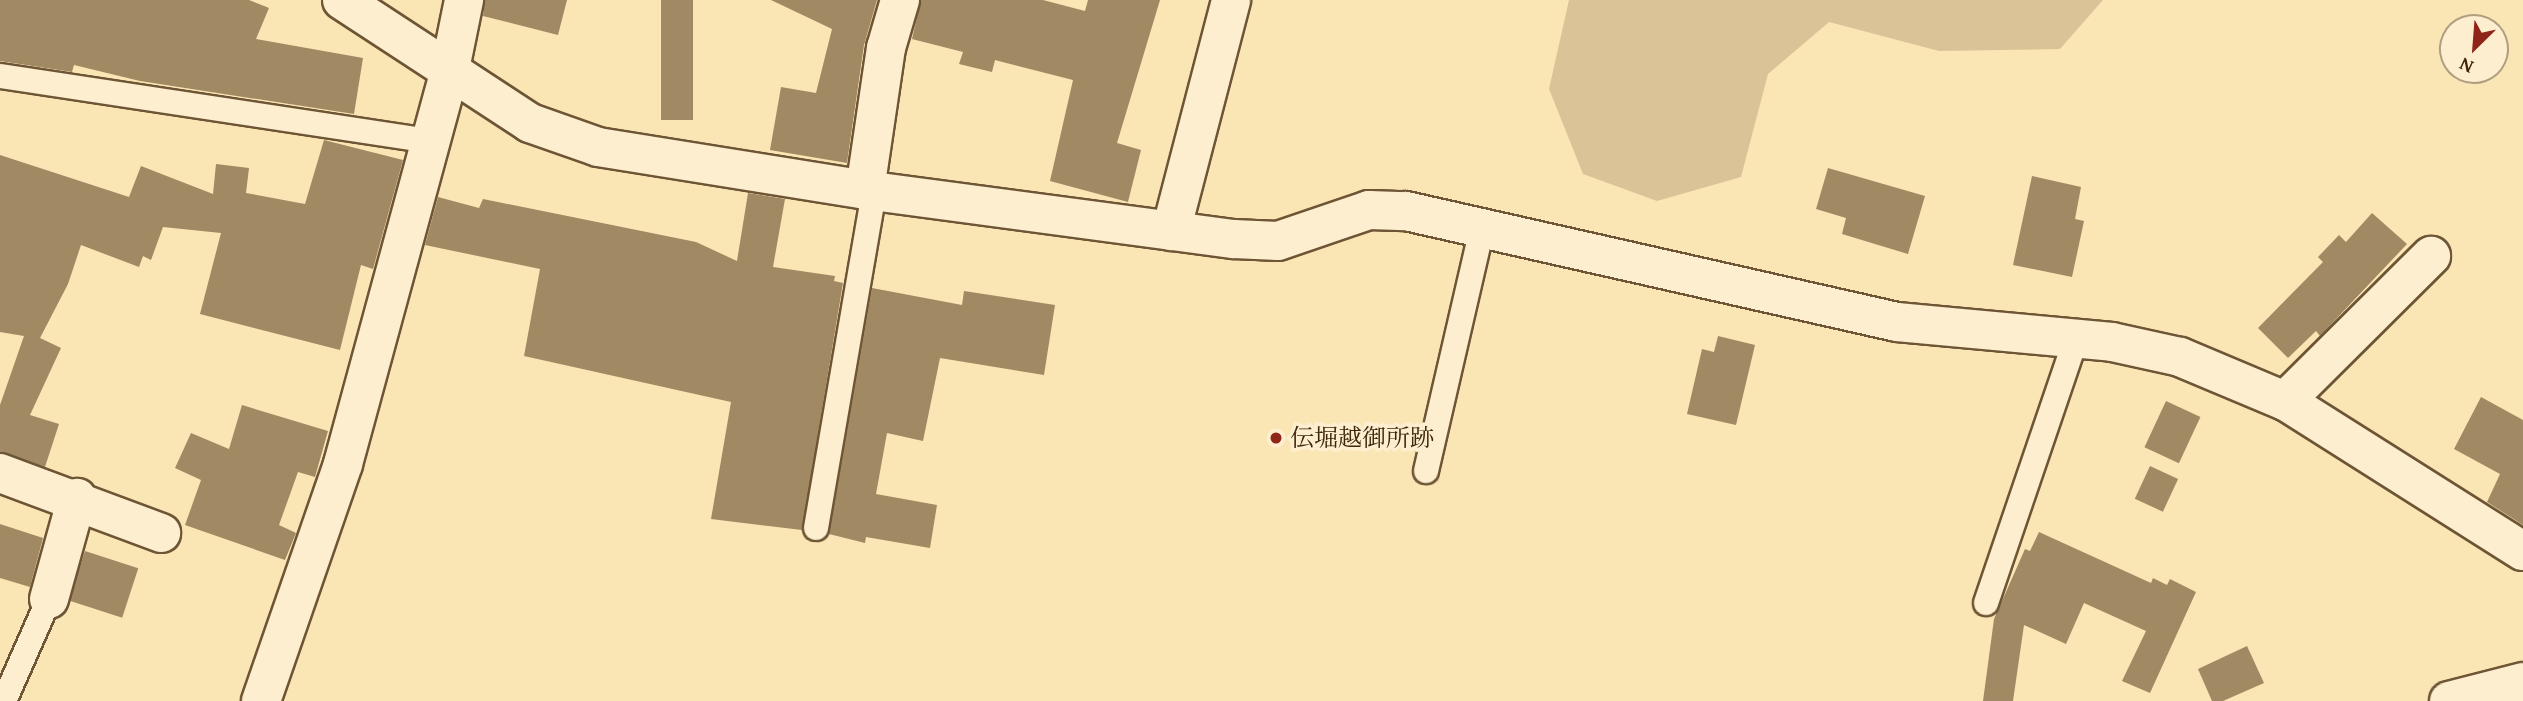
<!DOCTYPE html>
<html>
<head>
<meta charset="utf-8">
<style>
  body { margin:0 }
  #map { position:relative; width:2523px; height:701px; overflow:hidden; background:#fae5b4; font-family:"Gentium Book Plus","Noto Serif JP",serif }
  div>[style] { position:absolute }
  .green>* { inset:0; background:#dac497 }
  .building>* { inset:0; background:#a08963; transform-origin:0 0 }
  .roads { filter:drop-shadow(2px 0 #6d5535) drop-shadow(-2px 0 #6d5535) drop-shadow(0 2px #6d5535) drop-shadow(0 -2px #6d5535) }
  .service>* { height:24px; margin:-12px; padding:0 12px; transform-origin:12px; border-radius:12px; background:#fceece }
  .minor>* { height:38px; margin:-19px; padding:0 19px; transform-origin:19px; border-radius:19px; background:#fceece }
  .tertiary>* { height:38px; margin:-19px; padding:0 19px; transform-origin:19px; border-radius:19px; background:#fceece }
  .dots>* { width:19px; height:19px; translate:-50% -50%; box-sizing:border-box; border:4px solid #fceece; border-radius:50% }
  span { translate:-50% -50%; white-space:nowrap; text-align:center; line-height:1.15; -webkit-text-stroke:7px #fceece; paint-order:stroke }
  .poi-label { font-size:24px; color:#3e250b }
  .left { translate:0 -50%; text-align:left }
  .north { position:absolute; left:2439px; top:14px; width:70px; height:70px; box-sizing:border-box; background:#fceece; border:2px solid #b09e80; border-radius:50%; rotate:205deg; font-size:19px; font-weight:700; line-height:28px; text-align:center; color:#3e250b }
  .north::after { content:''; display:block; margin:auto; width:24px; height:32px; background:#8f2418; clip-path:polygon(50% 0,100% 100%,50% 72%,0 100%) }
</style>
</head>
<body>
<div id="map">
  <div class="green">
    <div style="clip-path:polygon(1569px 0,2103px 0,2060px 49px,1939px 51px,1829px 22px,1768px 74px,1741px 177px,1657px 201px,1583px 174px,1549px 89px)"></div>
  </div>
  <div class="building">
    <div style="clip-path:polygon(0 0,249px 0,269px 8px,256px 39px,363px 58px,354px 114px,140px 81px,74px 65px,72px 72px,0 61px)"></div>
    <div style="clip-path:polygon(485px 0,567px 0,558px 35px,483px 16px)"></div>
    <div style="left:661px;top:0;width:32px;height:120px"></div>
    <div style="clip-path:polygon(771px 0,877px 0,864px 45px,847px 163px,770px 150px,781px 87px,816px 93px,832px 29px)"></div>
    <div style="clip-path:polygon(921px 0,1043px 0,1085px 11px,1088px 0,1160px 0,1117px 143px,1141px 150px,1128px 202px,1050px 181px,1073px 80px,995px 60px,992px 72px,959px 64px,963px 52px,912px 39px)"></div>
    <div style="clip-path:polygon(324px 140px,403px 160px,373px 269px,361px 265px,340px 350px,200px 314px,221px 233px,163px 227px,151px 260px,143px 256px,139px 267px,81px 245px,68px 284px,40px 338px,61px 348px,30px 415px,59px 424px,45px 467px,0 452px,0 405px,24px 336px,0 332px,0 155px,129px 197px,141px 166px,213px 194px,216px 164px,249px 168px,246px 193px,305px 204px)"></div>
    <div style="clip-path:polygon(1828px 168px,1925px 196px,1908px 254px,1842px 234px,1846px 218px,1816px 209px)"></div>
    <div style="clip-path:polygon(2032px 176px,2081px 187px,2075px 219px,2084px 221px,2072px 277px,2013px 265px)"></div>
    <div style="clip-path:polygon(748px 193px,785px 199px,773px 267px,835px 276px,834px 281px,843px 283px,802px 530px,711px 519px,731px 402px,524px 356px,540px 269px,425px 245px,438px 197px,479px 208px,483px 199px,696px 242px,737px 261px)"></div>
    <div style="clip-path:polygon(2372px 213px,2407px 244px,2320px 336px,2316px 331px,2288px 358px,2258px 328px,2323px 262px,2318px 257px,2339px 235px,2346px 242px)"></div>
    <div style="clip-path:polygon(872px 288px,962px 305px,964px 291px,1055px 305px,1044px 375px,940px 358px,923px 441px,887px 433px,876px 494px,937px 505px,930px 548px,866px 537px,865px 543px,829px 534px)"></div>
    <div style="clip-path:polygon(1718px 336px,1755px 345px,1736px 425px,1687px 414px,1702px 349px,1714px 352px)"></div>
    <div style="clip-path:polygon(2481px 397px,2523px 420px,2523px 525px,2487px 502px,2500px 474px,2454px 449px)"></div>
    <div style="left:2166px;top:401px;width:38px;height:51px;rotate:25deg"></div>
    <div style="clip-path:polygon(242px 405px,328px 431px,315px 477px,298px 472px,279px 525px,296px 533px,285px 560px,185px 525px,201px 480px,175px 468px,191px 433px,229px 449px)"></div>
    <div style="left:2150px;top:466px;width:31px;height:36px;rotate:25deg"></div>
    <div style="clip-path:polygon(0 524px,43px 538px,30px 587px,0 578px)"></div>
    <div style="clip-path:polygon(2039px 532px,2151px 583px,2153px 578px,2167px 585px,2170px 579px,2196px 592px,2150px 693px,2122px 681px,2146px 631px,2084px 603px,2066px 644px,2024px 625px,2013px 701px,1983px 701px,1994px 619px,2025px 549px,2030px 551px)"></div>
    <div style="left:85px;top:551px;width:56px;height:52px;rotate:18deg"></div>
    <div style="clip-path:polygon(2247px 646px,2264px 683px,2223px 701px,2212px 701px,2198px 669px)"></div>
  </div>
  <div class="roads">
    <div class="service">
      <div style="left:0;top:76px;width:436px;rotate:8.6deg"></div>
      <div style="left:1426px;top:471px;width:249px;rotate:-77deg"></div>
      <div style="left:816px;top:528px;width:342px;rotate:-80.2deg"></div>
      <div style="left:1986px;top:603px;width:277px;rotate:-71.2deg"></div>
      <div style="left:4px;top:701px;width:111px;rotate:-66.2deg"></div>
    </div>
    <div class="minor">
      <div style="left:598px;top:147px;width:270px;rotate:9.1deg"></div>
      <div style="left:865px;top:190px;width:372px;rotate:7.6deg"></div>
      <div style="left:1234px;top:239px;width:44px;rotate:2.6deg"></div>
      <div style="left:1278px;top:241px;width:96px;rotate:-18.8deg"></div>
      <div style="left:1369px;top:210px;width:37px;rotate:2deg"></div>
      <div style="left:1406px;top:211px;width:503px;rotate:12.74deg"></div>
      <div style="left:1897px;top:322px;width:216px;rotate:5.3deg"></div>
      <div style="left:2112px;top:342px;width:70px;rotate:12.4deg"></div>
      <div style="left:2180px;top:357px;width:116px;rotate:22.8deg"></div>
      <div style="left:2287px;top:402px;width:279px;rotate:32.3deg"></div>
      <div style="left:865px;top:190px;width:144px;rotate:-81.6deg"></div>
      <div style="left:886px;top:48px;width:50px;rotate:-73.7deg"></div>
      <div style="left:1171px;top:231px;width:239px;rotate:-75.4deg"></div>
      <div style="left:2285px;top:401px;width:206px;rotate:-44.8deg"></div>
      <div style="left:0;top:473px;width:172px;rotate:20.4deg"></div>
      <div style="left:49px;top:599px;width:105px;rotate:-74.5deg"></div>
      <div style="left:261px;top:701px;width:251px;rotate:-70.9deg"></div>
      <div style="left:343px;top:464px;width:404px;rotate:-74.8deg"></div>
      <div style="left:449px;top:74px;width:76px;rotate:-78.5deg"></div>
      <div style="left:2449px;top:701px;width:76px;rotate:-14.4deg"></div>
    </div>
    <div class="tertiary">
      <div style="left:342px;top:0;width:225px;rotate:33.2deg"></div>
      <div style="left:530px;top:123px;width:72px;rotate:19.4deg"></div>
    </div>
  </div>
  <div class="dots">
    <div style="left:1276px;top:438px;background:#8f2418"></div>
  </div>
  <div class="poi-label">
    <span class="left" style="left:1290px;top:438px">伝堀越御所跡</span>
  </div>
  <div class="north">N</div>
</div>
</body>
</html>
